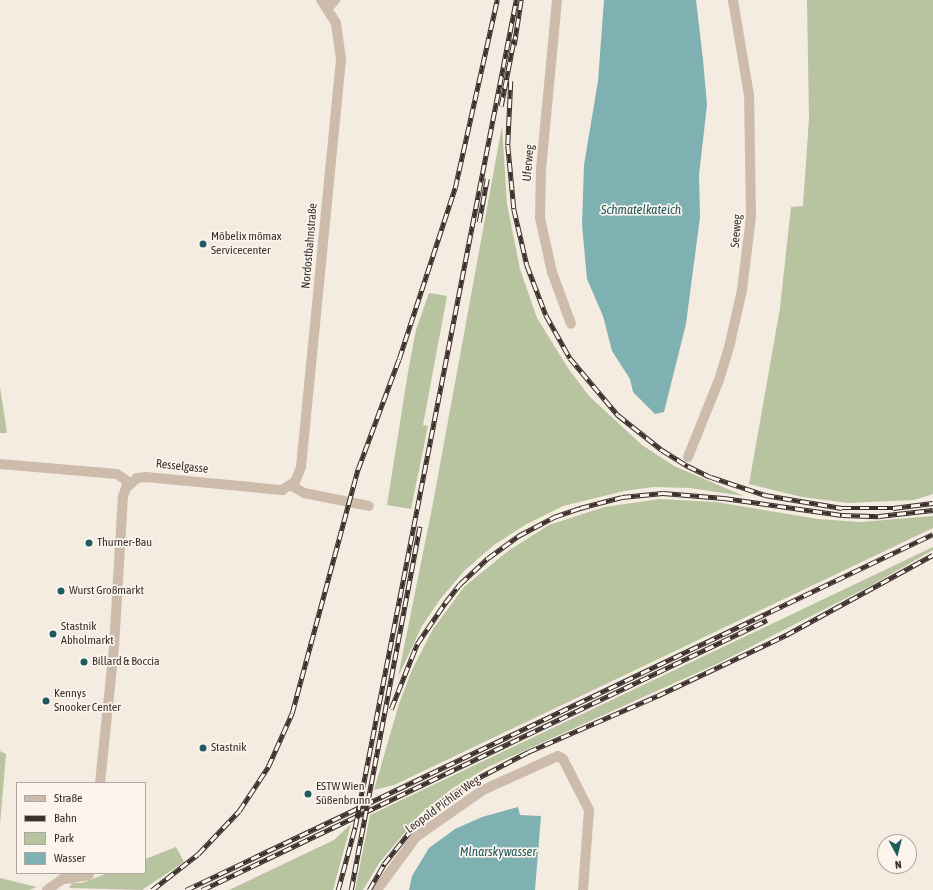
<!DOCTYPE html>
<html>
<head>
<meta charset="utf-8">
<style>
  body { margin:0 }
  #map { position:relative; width:933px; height:890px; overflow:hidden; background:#f4ebe1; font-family:"Asap Condensed",sans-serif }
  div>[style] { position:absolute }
  .green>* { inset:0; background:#b8c4a0 }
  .water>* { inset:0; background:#7fb0b2 }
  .minor>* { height:10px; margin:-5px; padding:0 5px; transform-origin:5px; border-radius:5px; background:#cdbbac }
  .rail>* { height:4.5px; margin-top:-2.25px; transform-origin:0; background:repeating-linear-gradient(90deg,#fbf5ee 0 9px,#3b302b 0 18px); box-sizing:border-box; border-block:1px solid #3b302b }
  .dots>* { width:11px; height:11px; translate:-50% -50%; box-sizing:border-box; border:2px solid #fbf5ee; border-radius:50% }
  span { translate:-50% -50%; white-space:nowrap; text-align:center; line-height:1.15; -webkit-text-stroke:3.5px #fbf5ee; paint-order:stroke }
  .street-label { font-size:12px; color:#3b302b }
  .poi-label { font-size:12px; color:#3b302b }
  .left { translate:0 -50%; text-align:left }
  .water-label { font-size:13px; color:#1f5a5e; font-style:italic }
  .legend { position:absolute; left:16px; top:782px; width:130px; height:92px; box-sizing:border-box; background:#fbf5ee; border:1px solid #aea6a0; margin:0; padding:5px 7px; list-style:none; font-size:12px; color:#3b302b }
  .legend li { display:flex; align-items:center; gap:8px; height:20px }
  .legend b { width:20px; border:1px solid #aea6a0 }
  .north { position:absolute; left:877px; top:834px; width:40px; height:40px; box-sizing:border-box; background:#fbf5ee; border:1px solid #aea6a0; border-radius:50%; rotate:173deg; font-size:11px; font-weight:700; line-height:16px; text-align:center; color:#3b302b }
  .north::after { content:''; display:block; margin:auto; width:14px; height:18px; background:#1f5a5e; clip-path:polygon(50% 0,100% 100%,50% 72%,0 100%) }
</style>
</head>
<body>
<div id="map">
  <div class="green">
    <div style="clip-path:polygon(807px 0,933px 0,933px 494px,914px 500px,848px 503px,802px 497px,749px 484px,780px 308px,791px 207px,803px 206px,809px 118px)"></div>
    <div style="clip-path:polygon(502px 126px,507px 204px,520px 269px,537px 318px,568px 368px,589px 396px,642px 445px,674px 466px,744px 496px,690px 488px,653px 487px,624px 491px,563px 506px,525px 525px,494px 545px,465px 570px,441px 598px,422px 626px,398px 677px,433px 503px)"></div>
    <div style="clip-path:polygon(429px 293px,447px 296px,423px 425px,428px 426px,411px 509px,387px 505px,408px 372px,416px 330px)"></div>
    <div style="clip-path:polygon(0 387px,7px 433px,0 433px)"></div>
    <div style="clip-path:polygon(659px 499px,716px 502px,818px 519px,861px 522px,933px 516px,933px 528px,394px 785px,374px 790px,399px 704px,412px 670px,433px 629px,464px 587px,508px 551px,549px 525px,604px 507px)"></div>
    <div style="clip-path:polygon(933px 547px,933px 550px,872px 585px,721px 662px,488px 767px,453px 788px,421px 813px,380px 862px,363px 890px,355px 890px,370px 815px)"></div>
    <div style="clip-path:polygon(0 751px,6px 754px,0 824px)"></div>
    <div style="clip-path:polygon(351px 824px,333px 890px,229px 890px,334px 840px)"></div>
    <div style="clip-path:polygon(176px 847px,184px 862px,142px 890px,69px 888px,72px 883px,82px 883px,108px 873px,145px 873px,145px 859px)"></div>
    <div style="clip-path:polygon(0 878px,37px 887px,29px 890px,0 890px)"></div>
  </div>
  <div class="water">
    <div style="clip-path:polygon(604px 0,696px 0,703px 60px,707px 105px,699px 175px,700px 217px,686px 324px,664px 412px,655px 414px,633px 392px,630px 379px,612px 351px,603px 316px,587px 279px,582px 224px,584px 165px,598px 81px)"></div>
    <div style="clip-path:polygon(518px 807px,520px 815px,541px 816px,535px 890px,409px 890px,412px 876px,429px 848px,455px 829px,482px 817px)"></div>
  </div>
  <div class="minor">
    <div style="left:557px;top:0;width:169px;rotate:95.4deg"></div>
    <div style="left:541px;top:168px;width:50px;rotate:91.1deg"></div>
    <div style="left:540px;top:218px;width:55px;rotate:77.5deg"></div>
    <div style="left:552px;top:272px;width:55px;rotate:69.9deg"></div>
    <div style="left:328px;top:8px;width:11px;rotate:-49deg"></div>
    <div style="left:688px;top:457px;width:83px;rotate:-68.1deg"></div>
    <div style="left:719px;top:380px;width:39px;rotate:-73deg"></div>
    <div style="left:730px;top:343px;width:54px;rotate:-77.2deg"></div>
    <div style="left:742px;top:290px;width:74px;rotate:-83deg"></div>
    <div style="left:751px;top:217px;width:122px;rotate:-90.9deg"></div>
    <div style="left:749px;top:95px;width:96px;rotate:-99.6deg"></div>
    <div style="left:0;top:464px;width:117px;rotate:4.9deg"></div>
    <div style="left:117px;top:474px;width:16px;rotate:35deg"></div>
    <div style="left:292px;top:486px;width:14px;rotate:30deg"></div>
    <div style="left:304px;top:493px;width:66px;rotate:11.3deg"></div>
    <div style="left:100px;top:783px;width:137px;rotate:-84.1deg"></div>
    <div style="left:114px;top:647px;width:151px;rotate:-86.6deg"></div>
    <div style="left:123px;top:496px;width:9px;rotate:-69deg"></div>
    <div style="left:126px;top:488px;width:15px;rotate:-42deg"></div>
    <div style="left:137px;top:478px;width:9px;rotate:-6deg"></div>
    <div style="left:146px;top:477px;width:137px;rotate:5.5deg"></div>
    <div style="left:282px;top:490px;width:15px;rotate:-32deg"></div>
    <div style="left:295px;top:482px;width:16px;rotate:-68deg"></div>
    <div style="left:301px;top:467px;width:410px;rotate:-84.4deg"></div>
    <div style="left:341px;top:59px;width:36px;rotate:-98deg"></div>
    <div style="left:336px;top:23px;width:27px;rotate:-123deg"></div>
    <div style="left:66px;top:879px;width:23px;rotate:-10deg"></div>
    <div style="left:47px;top:890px;width:29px;rotate:-35deg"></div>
    <div style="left:377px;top:890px;width:66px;rotate:-53.7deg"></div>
    <div style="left:416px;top:837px;width:82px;rotate:-35deg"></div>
    <div style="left:483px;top:790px;width:82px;rotate:-24.4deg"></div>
    <div style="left:558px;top:756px;width:6px;rotate:31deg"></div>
    <div style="left:563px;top:759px;width:57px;rotate:63deg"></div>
    <div style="left:589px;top:810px;width:80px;rotate:94.3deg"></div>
  </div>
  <div class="rail">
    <div style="left:514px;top:45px;width:46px;rotate:-81.2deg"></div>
    <div style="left:511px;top:81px;width:64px;rotate:92.7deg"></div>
    <div style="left:508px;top:145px;width:64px;rotate:84.6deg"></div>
    <div style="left:514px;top:209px;width:57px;rotate:76.9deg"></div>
    <div style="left:527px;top:265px;width:53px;rotate:69.2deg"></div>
    <div style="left:546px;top:315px;width:49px;rotate:60.8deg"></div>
    <div style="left:570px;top:358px;width:75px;rotate:49.9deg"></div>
    <div style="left:618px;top:415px;width:56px;rotate:38.5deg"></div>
    <div style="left:662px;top:450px;width:31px;rotate:32deg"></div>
    <div style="left:688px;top:466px;width:25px;rotate:26deg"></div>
    <div style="left:711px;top:477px;width:57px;rotate:18.4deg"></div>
    <div style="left:765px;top:495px;width:78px;rotate:9.6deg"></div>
    <div style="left:842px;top:508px;width:51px"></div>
    <div style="left:893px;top:508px;width:40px;rotate:-7.1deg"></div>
    <div style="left:501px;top:106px;width:68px;rotate:-79deg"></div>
    <div style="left:479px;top:222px;width:44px;rotate:-79.5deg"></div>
    <div style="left:391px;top:709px;width:70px;rotate:-68.2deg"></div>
    <div style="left:417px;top:644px;width:50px;rotate:-55.7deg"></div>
    <div style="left:445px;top:603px;width:24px;rotate:-52deg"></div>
    <div style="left:460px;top:584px;width:38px;rotate:-43deg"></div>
    <div style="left:488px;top:558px;width:37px;rotate:-36deg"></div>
    <div style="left:518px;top:536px;width:41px;rotate:-27.8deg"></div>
    <div style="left:554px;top:517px;width:28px;rotate:-19deg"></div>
    <div style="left:580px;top:508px;width:43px;rotate:-14.7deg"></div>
    <div style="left:622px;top:497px;width:41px;rotate:-5.6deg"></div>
    <div style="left:663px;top:493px;width:61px;rotate:4.7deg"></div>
    <div style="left:724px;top:498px;width:119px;rotate:8.2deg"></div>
    <div style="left:842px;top:515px;width:37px;rotate:2deg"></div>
    <div style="left:879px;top:516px;width:54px;rotate:-6.3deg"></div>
    <div style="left:152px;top:890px;width:58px;rotate:-38deg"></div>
    <div style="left:198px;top:854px;width:59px;rotate:-46.4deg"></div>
    <div style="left:239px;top:811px;width:53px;rotate:-56.6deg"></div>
    <div style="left:268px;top:767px;width:59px;rotate:-66deg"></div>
    <div style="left:292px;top:713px;width:253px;rotate:-74.9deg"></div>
    <div style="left:358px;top:469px;width:117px;rotate:-69.6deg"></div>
    <div style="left:399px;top:359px;width:180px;rotate:-71.9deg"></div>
    <div style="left:455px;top:188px;width:193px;rotate:-77.4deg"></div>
    <div style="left:186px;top:890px;width:827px;rotate:-25.48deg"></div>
    <div style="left:202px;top:890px;width:626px;rotate:-25.54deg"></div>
    <div style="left:338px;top:890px;width:65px;rotate:-74.9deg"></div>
    <div style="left:355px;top:827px;width:843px;rotate:-78.98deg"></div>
    <div style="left:351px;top:890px;width:370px;rotate:-79.3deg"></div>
    <div style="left:369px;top:890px;width:30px;rotate:-60deg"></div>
    <div style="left:384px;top:864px;width:43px;rotate:-51.5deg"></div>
    <div style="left:411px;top:830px;width:40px;rotate:-43deg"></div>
    <div style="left:440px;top:803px;width:39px;rotate:-35deg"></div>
    <div style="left:472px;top:781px;width:63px;rotate:-27.4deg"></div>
    <div style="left:528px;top:752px;width:141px;rotate:-23.5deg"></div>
    <div style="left:657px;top:696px;width:143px;rotate:-25.3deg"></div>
    <div style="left:786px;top:635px;width:167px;rotate:-28.6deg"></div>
  </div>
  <div class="dots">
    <div style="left:203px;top:244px;background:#1f5a5e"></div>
    <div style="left:89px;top:543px;background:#1f5a5e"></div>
    <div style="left:61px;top:591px;background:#1f5a5e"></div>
    <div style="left:53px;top:634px;background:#1f5a5e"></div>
    <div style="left:84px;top:662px;background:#1f5a5e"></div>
    <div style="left:46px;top:701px;background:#1f5a5e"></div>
    <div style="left:203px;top:748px;background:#1f5a5e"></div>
    <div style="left:308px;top:794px;background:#1f5a5e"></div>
  </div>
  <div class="street-label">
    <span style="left:529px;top:163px;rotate:-85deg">Uferweg</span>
    <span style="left:737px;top:231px;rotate:-85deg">Seeweg</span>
    <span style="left:310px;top:246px;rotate:-85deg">Nordostbahnstraße</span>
    <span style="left:182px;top:467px;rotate:6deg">Resselgasse</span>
    <span style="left:443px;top:805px;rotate:-36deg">Leopold Pichler Weg</span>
  </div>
  <div class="poi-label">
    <span class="left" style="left:211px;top:244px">Möbelix mömax<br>Servicecenter</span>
    <span class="left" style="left:97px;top:543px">Thurner-Bau</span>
    <span class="left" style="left:69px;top:591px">Wurst Großmarkt</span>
    <span class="left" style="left:61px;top:634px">Stastnik<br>Abholmarkt</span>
    <span class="left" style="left:92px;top:662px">Billard &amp; Boccia</span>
    <span class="left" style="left:54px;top:701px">Kennys<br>Snooker Center</span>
    <span class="left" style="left:211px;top:748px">Stastnik</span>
    <span class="left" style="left:316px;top:794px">ESTW Wien<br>Süßenbrunn</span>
  </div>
  <div class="water-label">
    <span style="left:641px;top:210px">Schmatelkateich</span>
    <span style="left:498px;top:852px">Mlnarskywasser</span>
  </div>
  <ul class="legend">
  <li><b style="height:5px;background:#cdbbac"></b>Straße</li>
  <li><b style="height:5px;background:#3b302b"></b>Bahn</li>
  <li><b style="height:11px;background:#b8c4a0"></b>Park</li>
  <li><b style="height:11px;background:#7fb0b2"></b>Wasser</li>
  </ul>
  <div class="north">N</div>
</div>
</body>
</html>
